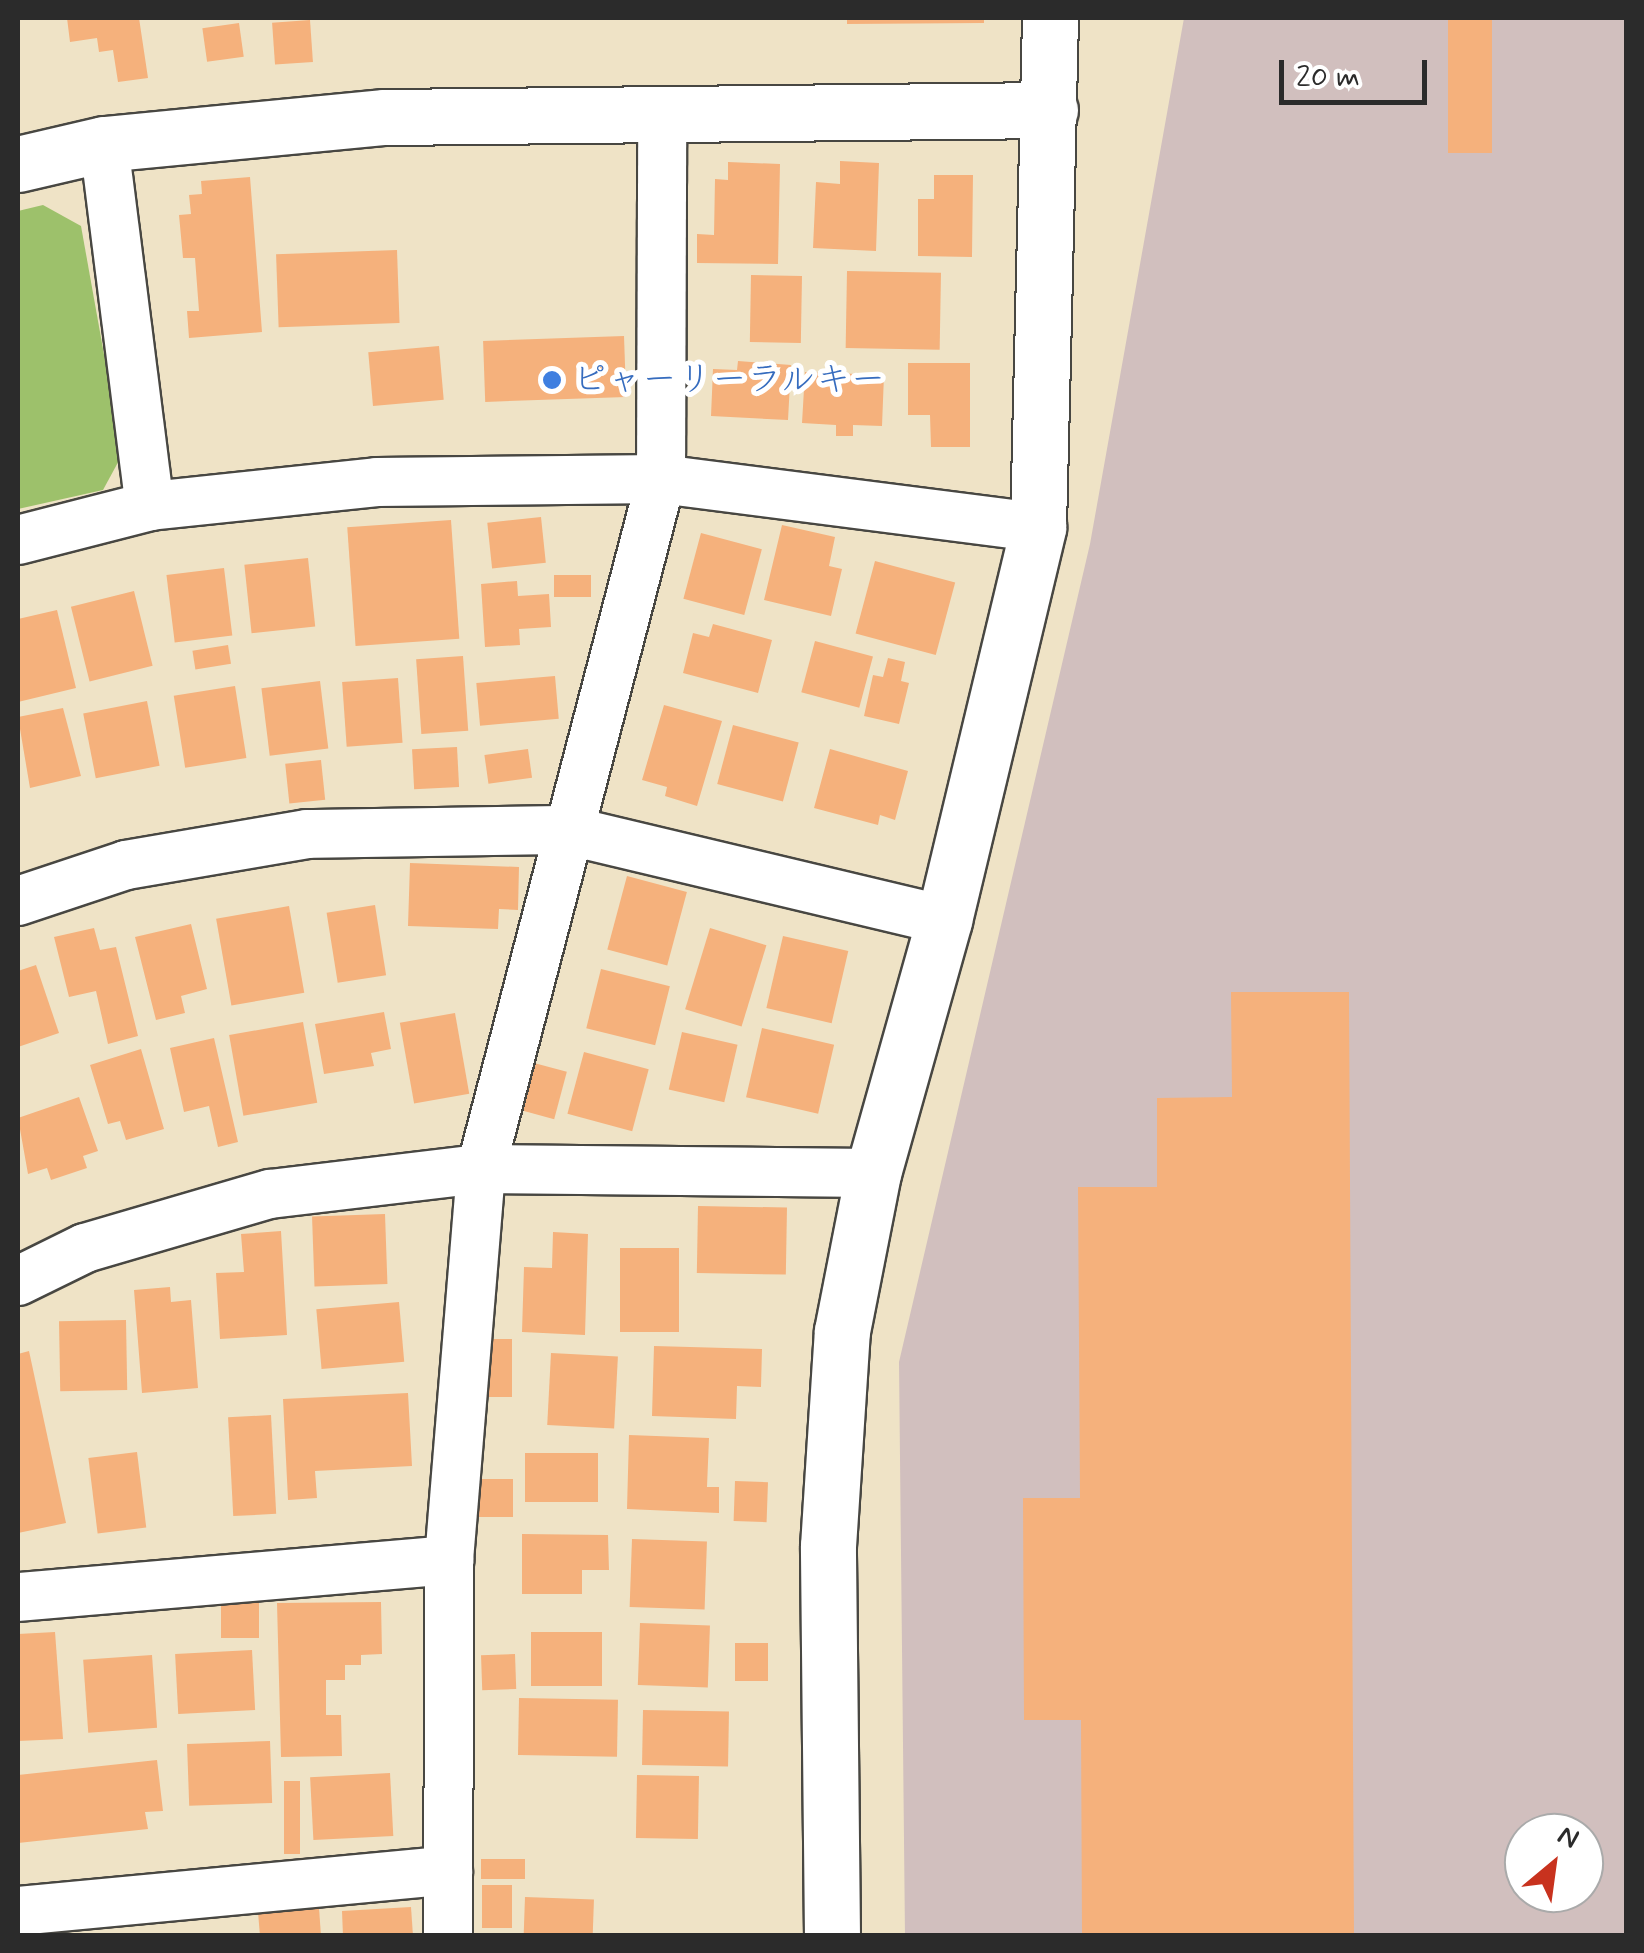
<!DOCTYPE html>
<html>
<head>
<meta charset="utf-8">
<style>
  body { margin:0 }
  #map { position:relative; width:1644px; height:1953px; overflow:hidden; background:#efe3c6; font-family:Mynerve,"Klee One",sans-serif }
  div>[style] { position:absolute }
  .industrial>* { inset:0; background:#d1bfbe }
  .green>* { inset:0; background:#9dc16b }
  .building>* { inset:0; background:#f5b17c; transform-origin:0 0 }
  .roads { filter:drop-shadow(2px 0 #484742) drop-shadow(-2px 0 #484742) drop-shadow(0 2px #484742) drop-shadow(0 -2px #484742) }
  .minor>* { height:48px; margin:-24px; padding:0 24px; transform-origin:24px; border-radius:24px; background:#fff }
  .tertiary>* { height:55px; margin:-27.5px; padding:0 27.5px; transform-origin:27.5px; border-radius:27.5px; background:#fff }
  .dots>* { width:28px; height:28px; translate:-50% -50%; box-sizing:border-box; border:5px solid #fff; border-radius:50% }
  span { translate:-50% -50%; white-space:nowrap; text-align:center; line-height:1.15; -webkit-text-stroke:10px #fff; paint-order:stroke }
  .shop-label { font-size:35px; color:#366cbe }
  .left { translate:0 -50%; text-align:left }
  .frame { position:absolute; inset:0; border:20px solid #2b2b2b; pointer-events:none }
  .north { position:absolute; left:1504px; top:1813px; width:100px; height:100px; box-sizing:border-box; background:#fff; border:2px solid #aaa; border-radius:50%; rotate:29deg; font-size:28px; font-weight:700; line-height:40px; text-align:center; color:#2b2b2b }
  .north::after { content:''; display:block; margin:auto; width:35px; height:45px; background:#c8321e; clip-path:polygon(50% 0,100% 100%,50% 72%,0 100%) }
  .scale { position:absolute; left:1279px; top:60px; width:148px; height:45px; box-sizing:border-box; border:5px solid #2b2b2b; border-top:0; padding-left:12px; font-size:30px; line-height:35px; white-space:nowrap; color:#2b2b2b; -webkit-text-stroke:8px #fff; paint-order:stroke }
</style>
</head>
<body>
<div id="map">
  <div class="industrial">
    <div style="clip-path:polygon(evenodd,1184px 18px,1626px 18px,1626px 1935px,905px 1936px,899px 1362px,1090px 544px,1184px 18px,1524px 1833px,1584px 1833px,1584px 1893px,1524px 1893px,1524px 1833px)"></div>
  </div>
  <div class="green">
    <div style="clip-path:polygon(43px 205px,81px 226px,122px 455px,103px 490px,18px 509px,18px 211px)"></div>
  </div>
  <div class="building">
    <div style="clip-path:polygon(67px 18px,139px 18px,148px 78px,118px 82px,113px 50px,99px 52px,97px 38px,70px 42px)"></div>
    <div style="clip-path:polygon(847px 18px,984px 18px,984px 23px,847px 24px)"></div>
    <div style="left:1448px;top:18px;width:44px;height:135px"></div>
    <div style="left:310px;top:20px;width:42px;height:38px;rotate:86deg"></div>
    <div style="left:239px;top:23px;width:34px;height:37px;rotate:82deg"></div>
    <div style="clip-path:polygon(840px 161px,879px 163px,876px 251px,813px 248px,816px 182px,840px 184px)"></div>
    <div style="clip-path:polygon(728px 162px,780px 164px,778px 264px,697px 263px,697px 234px,714px 235px,715px 179px,728px 180px)"></div>
    <div style="clip-path:polygon(934px 175px,973px 175px,972px 257px,918px 256px,918px 199px,934px 199px)"></div>
    <div style="clip-path:polygon(250px 177px,262px 332px,189px 338px,187px 311px,199px 311px,195px 258px,183px 258px,179px 215px,191px 214px,189px 195px,202px 194px,201px 181px)"></div>
    <div style="left:397px;top:250px;width:73px;height:121px;rotate:88deg"></div>
    <div style="left:847px;top:271px;width:94px;height:77px;rotate:1deg"></div>
    <div style="left:751px;top:275px;width:51px;height:67px;rotate:1deg"></div>
    <div style="left:624px;top:336px;width:61px;height:141px;rotate:88deg"></div>
    <div style="left:439px;top:346px;width:54px;height:71px;rotate:85deg"></div>
    <div style="clip-path:polygon(738px 361px,791px 365px,788px 420px,711px 416px,713px 369px,737px 370px)"></div>
    <div style="clip-path:polygon(908px 363px,970px 363px,970px 447px,931px 447px,930px 415px,908px 415px)"></div>
    <div style="clip-path:polygon(805px 372px,884px 375px,882px 426px,853px 425px,853px 436px,836px 436px,836px 425px,802px 423px)"></div>
    <div style="left:541px;top:517px;width:46px;height:54px;rotate:84deg"></div>
    <div style="left:451px;top:520px;width:119px;height:104px;rotate:86deg"></div>
    <div style="clip-path:polygon(782px 525px,835px 537px,829px 566px,842px 569px,831px 616px,764px 600px)"></div>
    <div style="left:701px;top:533px;width:63px;height:68px;rotate:15deg"></div>
    <div style="left:308px;top:558px;width:69px;height:64px;rotate:84deg"></div>
    <div style="left:875px;top:561px;width:83px;height:75px;rotate:15deg"></div>
    <div style="left:224px;top:568px;width:68px;height:58px;rotate:83deg"></div>
    <div style="left:591px;top:575px;width:22px;height:37px;rotate:90deg"></div>
    <div style="clip-path:polygon(517px 581px,518px 596px,549px 594px,551px 627px,519px 629px,520px 645px,485px 647px,481px 584px)"></div>
    <div style="left:134px;top:591px;width:77px;height:65px;rotate:76deg"></div>
    <div style="clip-path:polygon(57px 610px,76px 688px,18px 702px,18px 619px)"></div>
    <div style="clip-path:polygon(713px 624px,772px 640px,758px 693px,683px 673px,693px 633px,709px 637px)"></div>
    <div style="left:815px;top:641px;width:60px;height:53px;rotate:15deg"></div>
    <div style="left:228px;top:645px;width:19px;height:36px;rotate:81deg"></div>
    <div style="left:463px;top:656px;width:75px;height:47px;rotate:86deg"></div>
    <div style="clip-path:polygon(888px 658px,905px 662px,901px 681px,909px 683px,899px 724px,864px 716px,873px 675px,883px 677px)"></div>
    <div style="left:555px;top:676px;width:43px;height:79px;rotate:85deg"></div>
    <div style="left:398px;top:678px;width:65px;height:56px;rotate:86deg"></div>
    <div style="left:320px;top:681px;width:68px;height:59px;rotate:83deg"></div>
    <div style="left:235px;top:686px;width:73px;height:62px;rotate:81deg"></div>
    <div style="left:147px;top:701px;width:66px;height:65px;rotate:79deg"></div>
    <div style="clip-path:polygon(664px 705px,722px 721px,697px 806px,665px 796px,667px 787px,642px 780px)"></div>
    <div style="clip-path:polygon(63px 708px,81px 776px,30px 788px,18px 717px)"></div>
    <div style="left:733px;top:725px;width:68px;height:61px;rotate:15deg"></div>
    <div style="left:457px;top:747px;width:40px;height:45px;rotate:87deg"></div>
    <div style="left:528px;top:749px;width:29px;height:44px;rotate:82deg"></div>
    <div style="clip-path:polygon(830px 749px,908px 771px,895px 820px,880px 815px,878px 825px,814px 808px)"></div>
    <div style="left:321px;top:760px;width:40px;height:36px;rotate:84deg"></div>
    <div style="clip-path:polygon(410px 863px,519px 867px,518px 910px,499px 909px,498px 929px,408px 926px)"></div>
    <div style="left:627px;top:876px;width:62px;height:76px;rotate:15deg"></div>
    <div style="left:375px;top:905px;width:71px;height:49px;rotate:81deg"></div>
    <div style="left:289px;top:906px;width:88px;height:74px;rotate:80deg"></div>
    <div style="clip-path:polygon(191px 924px,207px 989px,181px 996px,185px 1013px,156px 1020px,135px 937px)"></div>
    <div style="clip-path:polygon(94px 928px,100px 950px,116px 947px,138px 1036px,108px 1044px,96px 991px,69px 997px,54px 937px)"></div>
    <div style="left:710px;top:928px;width:59px;height:85px;rotate:17deg"></div>
    <div style="left:783px;top:936px;width:67px;height:74px;rotate:13deg"></div>
    <div style="clip-path:polygon(36px 965px,59px 1033px,18px 1047px,18px 971px)"></div>
    <div style="left:601px;top:969px;width:71px;height:61px;rotate:14deg"></div>
    <div style="clip-path:polygon(1231px 992px,1349px 992px,1354px 1936px,1082px 1936px,1081px 1720px,1024px 1720px,1023px 1498px,1080px 1498px,1078px 1187px,1157px 1187px,1157px 1098px,1232px 1097px)"></div>
    <div style="clip-path:polygon(384px 1012px,391px 1049px,371px 1053px,374px 1066px,324px 1074px,315px 1024px)"></div>
    <div style="left:455px;top:1013px;width:82px;height:56px;rotate:80deg"></div>
    <div style="left:303px;top:1022px;width:82px;height:75px;rotate:80deg"></div>
    <div style="left:762px;top:1028px;width:74px;height:71px;rotate:13deg"></div>
    <div style="left:682px;top:1032px;width:57px;height:59px;rotate:13deg"></div>
    <div style="clip-path:polygon(214px 1038px,238px 1142px,218px 1147px,209px 1106px,184px 1112px,170px 1048px)"></div>
    <div style="clip-path:polygon(141px 1049px,164px 1129px,126px 1140px,120px 1121px,108px 1124px,90px 1065px)"></div>
    <div style="left:584px;top:1052px;width:67px;height:64px;rotate:15deg"></div>
    <div style="left:534px;top:1063px;width:34px;height:49px;rotate:15deg"></div>
    <div style="clip-path:polygon(79px 1097px,98px 1151px,83px 1156px,87px 1168px,51px 1180px,47px 1168px,28px 1174px,18px 1118px)"></div>
    <div style="left:698px;top:1206px;width:89px;height:67px;rotate:1deg"></div>
    <div style="left:385px;top:1214px;width:70px;height:73px;rotate:88deg"></div>
    <div style="clip-path:polygon(281px 1231px,287px 1335px,220px 1339px,216px 1273px,244px 1272px,241px 1234px)"></div>
    <div style="clip-path:polygon(553px 1232px,588px 1234px,585px 1335px,522px 1332px,524px 1267px,552px 1268px)"></div>
    <div style="left:620px;top:1248px;width:59px;height:84px"></div>
    <div style="clip-path:polygon(170px 1287px,171px 1302px,191px 1300px,198px 1388px,142px 1393px,134px 1290px)"></div>
    <div style="left:399px;top:1302px;width:60px;height:83px;rotate:85deg"></div>
    <div style="left:126px;top:1320px;width:70px;height:67px;rotate:89deg"></div>
    <div style="left:479px;top:1339px;width:33px;height:58px"></div>
    <div style="clip-path:polygon(654px 1346px,762px 1349px,761px 1387px,737px 1386px,736px 1419px,652px 1416px)"></div>
    <div style="clip-path:polygon(29px 1351px,66px 1523px,18px 1533px,18px 1354px)"></div>
    <div style="left:551px;top:1353px;width:67px;height:72px;rotate:3deg"></div>
    <div style="clip-path:polygon(408px 1393px,412px 1466px,315px 1471px,317px 1498px,288px 1500px,283px 1399px)"></div>
    <div style="left:271px;top:1415px;width:99px;height:43px;rotate:87deg"></div>
    <div style="clip-path:polygon(629px 1435px,709px 1438px,707px 1487px,719px 1487px,719px 1513px,627px 1509px)"></div>
    <div style="left:137px;top:1452px;width:76px;height:49px;rotate:83deg"></div>
    <div style="left:525px;top:1453px;width:73px;height:49px"></div>
    <div style="left:513px;top:1479px;width:38px;height:35px;rotate:90deg"></div>
    <div style="left:735px;top:1481px;width:33px;height:40px;rotate:2deg"></div>
    <div style="clip-path:polygon(522px 1534px,608px 1535px,609px 1570px,582px 1570px,582px 1594px,522px 1594px)"></div>
    <div style="left:632px;top:1539px;width:75px;height:68px;rotate:2deg"></div>
    <div style="left:221px;top:1602px;width:38px;height:36px"></div>
    <div style="clip-path:polygon(381px 1602px,382px 1654px,361px 1655px,361px 1665px,345px 1665px,345px 1680px,326px 1680px,326px 1715px,341px 1715px,342px 1756px,281px 1757px,277px 1603px)"></div>
    <div style="left:640px;top:1623px;width:70px;height:62px;rotate:2deg"></div>
    <div style="clip-path:polygon(55px 1632px,63px 1739px,18px 1741px,18px 1634px)"></div>
    <div style="left:531px;top:1632px;width:71px;height:54px"></div>
    <div style="left:735px;top:1643px;width:33px;height:38px"></div>
    <div style="left:252px;top:1650px;width:60px;height:77px;rotate:87deg"></div>
    <div style="left:515px;top:1654px;width:35px;height:34px;rotate:88deg"></div>
    <div style="left:152px;top:1655px;width:73px;height:69px;rotate:86deg"></div>
    <div style="left:519px;top:1698px;width:99px;height:57px;rotate:1deg"></div>
    <div style="left:643px;top:1710px;width:86px;height:55px;rotate:1deg"></div>
    <div style="left:270px;top:1741px;width:62px;height:83px;rotate:88deg"></div>
    <div style="clip-path:polygon(157px 1760px,163px 1811px,145px 1812px,148px 1829px,18px 1843px,18px 1775px)"></div>
    <div style="left:390px;top:1773px;width:63px;height:80px;rotate:87deg"></div>
    <div style="left:637px;top:1775px;width:62px;height:63px;rotate:1deg"></div>
    <div style="left:284px;top:1781px;width:16px;height:73px"></div>
    <div style="left:481px;top:1859px;width:44px;height:20px"></div>
    <div style="left:482px;top:1885px;width:30px;height:43px"></div>
    <div style="left:525px;top:1897px;width:69px;height:39px;rotate:2deg"></div>
    <div style="clip-path:polygon(411px 1907px,413px 1936px,343px 1936px,342px 1911px)"></div>
    <div style="clip-path:polygon(319px 1908px,321px 1936px,260px 1936px,258px 1912px)"></div>
  </div>
  <div class="roads">
    <div class="minor">
      <div style="left:104px;top:144px;width:365px;rotate:82.8deg"></div>
      <div style="left:18px;top:540px;width:136px;rotate:-14.4deg"></div>
      <div style="left:150px;top:506px;width:228px;rotate:-6deg"></div>
      <div style="left:377px;top:482px;width:284px;rotate:-0.6deg"></div>
      <div style="left:661px;top:479px;width:380px;rotate:7.3deg"></div>
      <div style="left:18px;top:901px;width:114px;rotate:-18.4deg"></div>
      <div style="left:126px;top:865px;width:184px;rotate:-9.7deg"></div>
      <div style="left:307px;top:834px;width:259px;rotate:-0.9deg"></div>
      <div style="left:566px;top:830px;width:389px;rotate:13.4deg"></div>
      <div style="left:18px;top:1281px;width:75px;rotate:-26.2deg"></div>
      <div style="left:85px;top:1248px;width:193px;rotate:-16.3deg"></div>
      <div style="left:270px;top:1194px;width:212px;rotate:-6.8deg"></div>
      <div style="left:481px;top:1169px;width:392px;rotate:0.6deg"></div>
      <div style="left:18px;top:1597px;width:433px;rotate:-4.9deg"></div>
      <div style="left:18px;top:1911px;width:432px;rotate:-5.4deg"></div>
      <div style="left:448px;top:1936px;width:376px;rotate:-89.8deg"></div>
      <div style="left:449px;top:1560px;width:392px;rotate:-85.3deg"></div>
      <div style="left:481px;top:1169px;width:713px;rotate:-75.38deg"></div>
      <div style="left:661px;top:479px;width:368px;rotate:-89.8deg"></div>
    </div>
    <div class="tertiary">
      <div style="left:18px;top:164px;width:88px;rotate:-13.1deg"></div>
      <div style="left:104px;top:144px;width:282px;rotate:-5.5deg"></div>
      <div style="left:385px;top:117px;width:665px;rotate:-0.6deg"></div>
      <div style="left:832px;top:1936px;width:390px;rotate:-90.6deg"></div>
      <div style="left:828px;top:1546px;width:215px;rotate:-86.3deg"></div>
      <div style="left:842px;top:1331px;width:161px;rotate:-78.9deg"></div>
      <div style="left:873px;top:1173px;width:263px;rotate:-74.3deg"></div>
      <div style="left:944px;top:920px;width:404px;rotate:-76.5deg"></div>
      <div style="left:1038px;top:527px;width:509px;rotate:-88.65deg"></div>
    </div>
  </div>
  <div class="dots">
    <div style="left:552px;top:380px;background:#3f7fe0"></div>
  </div>
  <div class="shop-label">
    <span class="left" style="left:572px;top:380px">ピャーリーラルキー</span>
  </div>
  <div class="frame"></div>
  <div class="north">N</div>
  <div class="scale">20 m</div>
</div>
</body>
</html>
